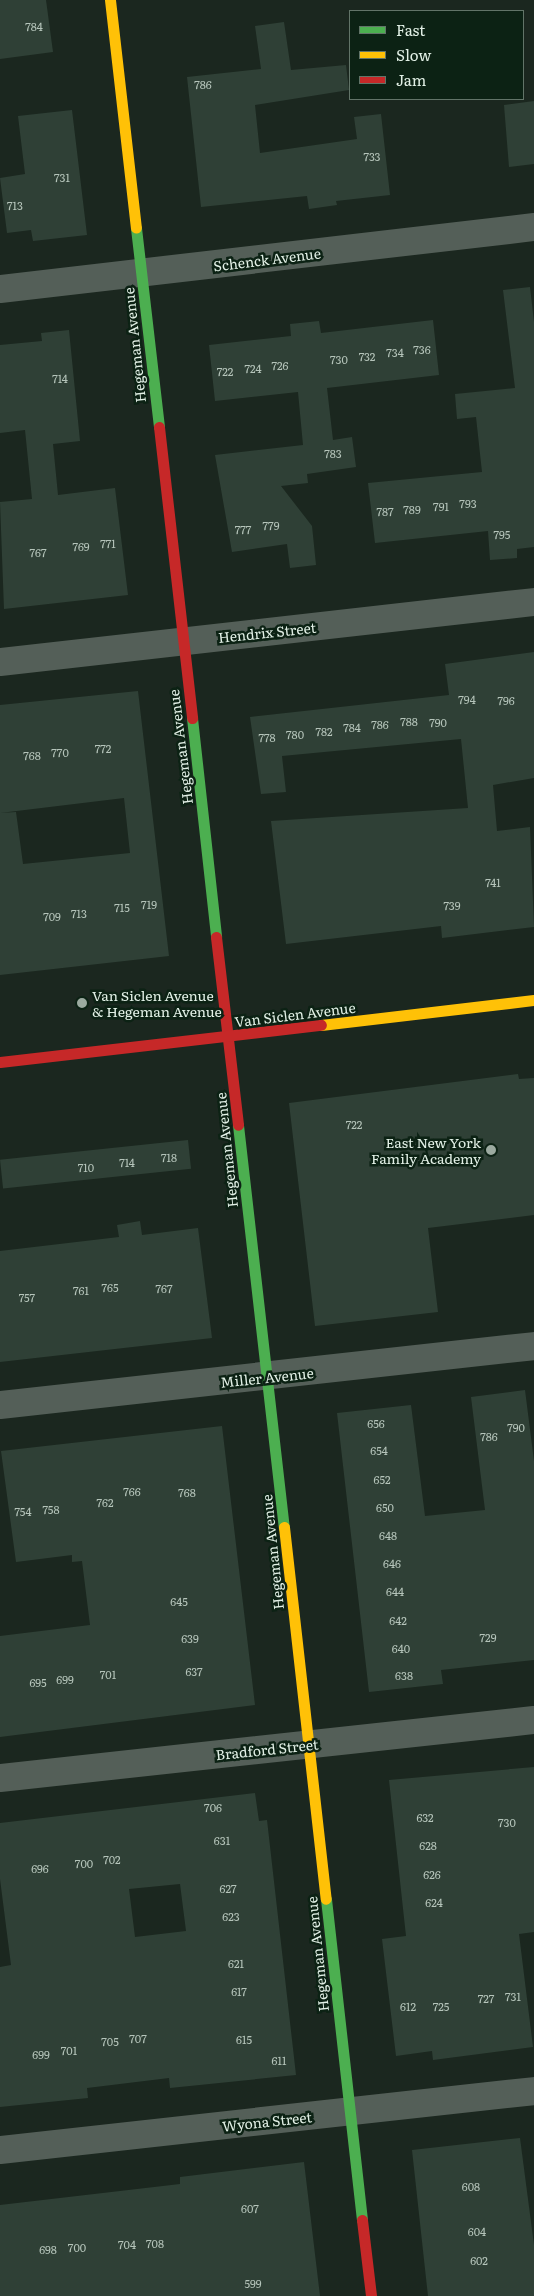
<!DOCTYPE html>
<html>
<head>
<meta charset="utf-8">
<style>
  body { margin:0 }
  #map { position:relative; width:534px; height:2296px; overflow:hidden; background:#1b271f; font-family:Literata,serif }
  div>[style] { position:absolute }
  .building>* { inset:0; background:#2f4036; transform-origin:0 0 }
  .street>* { height:28px; margin:-14px; padding:0 14px; transform-origin:14px; border-radius:14px; background:#545f58 }
  .fast>* { height:11px; margin:-5.5px; padding:0 5.5px; transform-origin:5.5px; border-radius:5.5px; background:#4caf50 }
  .slow>* { height:11px; margin:-5.5px; padding:0 5.5px; transform-origin:5.5px; border-radius:5.5px; background:#ffc107 }
  .jam>* { height:11px; margin:-5.5px; padding:0 5.5px; transform-origin:5.5px; border-radius:5.5px; background:#c62828 }
  .dots>* { width:14px; height:14px; translate:-50% -50%; box-sizing:border-box; border:2px solid #0c2214; border-radius:50% }
  span { translate:-50% -50%; white-space:nowrap; text-align:center; line-height:1.15; -webkit-text-stroke:5px #0c2214; paint-order:stroke }
  .number-label { font-size:11px; color:#b5c4ba }
  .number-label span { -webkit-text-stroke-width:0 }
  .street-label { font-size:14px; color:#e2f0e6 }
  .poi-label { font-size:14px; color:#e2f0e6 }
  .left { translate:0 -50%; text-align:left }
  .right { translate:-100% -50%; text-align:right }
  .legend { position:absolute; left:349px; top:10px; width:175px; height:90px; box-sizing:border-box; background:#0c2214; border:1px solid #627468; margin:0; padding:6px 9px; list-style:none; font-size:15px; color:#e2f0e6 }
  .legend li { display:flex; align-items:center; gap:10px; height:25px }
  .legend b { width:25px; border:1px solid #627468 }
</style>
</head>
<body>
<div id="map">
  <div class="building">
    <div style="clip-path:polygon(0 0,46px 0,53px 52px,0 59px)"></div>
    <div style="clip-path:polygon(284px 22px,291px 70px,346px 65px,349px 90px,255px 105px,260px 153px,357px 139px,354px 117px,381px 114px,390px 195px,336px 201px,337px 205px,309px 209px,307px 196px,201px 207px,187px 77px,261px 69px,255px 26px)"></div>
    <div style="clip-path:polygon(534px 101px,534px 164px,509px 167px,504px 105px)"></div>
    <div style="clip-path:polygon(72px 110px,87px 235px,33px 241px,31px 230px,7px 233px,0 178px,25px 174px,18px 116px)"></div>
    <div style="clip-path:polygon(530px 287px,534px 322px,534px 547px,517px 549px,517px 558px,490px 560px,488px 531px,375px 543px,368px 483px,482px 472px,476px 417px,457px 419px,455px 394px,515px 388px,503px 290px)"></div>
    <div style="clip-path:polygon(433px 320px,439px 375px,327px 388px,333px 440px,352px 437px,356px 467px,307px 474px,308px 483px,281px 486px,312px 526px,316px 565px,290px 568px,287px 544px,232px 552px,215px 455px,303px 445px,298px 392px,215px 401px,209px 345px,291px 336px,290px 324px,319px 321px,321px 333px)"></div>
    <div style="clip-path:polygon(69px 330px,80px 441px,53px 444px,58px 495px,115px 488px,128px 595px,4px 609px,0 502px,32px 499px,25px 430px,0 433px,0 345px,42px 341px,41px 333px)"></div>
    <div style="clip-path:polygon(534px 652px,534px 778px,493px 785px,497px 831px,530px 827px,534px 927px,442px 938px,441px 926px,286px 944px,271px 821px,468px 808px,461px 739px,282px 756px,286px 792px,261px 794px,250px 717px,449px 695px,445px 664px)"></div>
    <div style="clip-path:polygon(138px 691px,169px 956px,0 975px,0 813px,16px 812px,23px 864px,130px 853px,124px 798px,0 813px,0 705px)"></div>
    <div style="clip-path:polygon(518px 1074px,519px 1079px,534px 1078px,534px 1215px,428px 1228px,438px 1312px,315px 1326px,289px 1103px)"></div>
    <div style="left:188px;top:1140px;width:29px;height:189px;rotate:84deg"></div>
    <div style="clip-path:polygon(140px 1221px,142px 1235px,198px 1228px,212px 1338px,0 1362px,0 1251px,119px 1237px,117px 1225px)"></div>
    <div style="clip-path:polygon(525px 1390px,534px 1461px,534px 1660px,441px 1670px,443px 1684px,369px 1692px,337px 1413px,411px 1405px,425px 1516px,485px 1510px,471px 1397px)"></div>
    <div style="clip-path:polygon(222px 1426px,255px 1705px,0 1737px,0 1636px,90px 1625px,82px 1561px,72px 1562px,72px 1555px,16px 1562px,1px 1451px)"></div>
    <div style="clip-path:polygon(534px 1767px,534px 1932px,519px 1934px,533px 2047px,433px 2060px,432px 2051px,396px 2056px,382px 1939px,406px 1936px,389px 1780px)"></div>
    <div style="clip-path:polygon(evenodd,255px 1793px,259px 1821px,267px 1820px,296px 2075px,170px 2088px,169px 2078px,87px 2088px,88px 2098px,0 2107px,0 1967px,11px 1965px,0 1879px,0 1823px,255px 1793px,180px 1884px,186px 1931px,135px 1937px,129px 1889px,180px 1884px)"></div>
    <div style="clip-path:polygon(520px 2138px,534px 2245px,534px 2296px,428px 2296px,412px 2150px)"></div>
    <div style="clip-path:polygon(304px 2162px,320px 2296px,0 2296px,0 2205px,180px 2184px,180px 2177px)"></div>
  </div>
  <div class="street">
    <div style="left:0;top:289px;width:538px;rotate:-6.62deg"></div>
    <div style="left:0;top:662px;width:537px;rotate:-6.41deg"></div>
    <div style="left:0;top:1405px;width:537px;rotate:-6.3deg"></div>
    <div style="left:0;top:1778px;width:537px;rotate:-6.2deg"></div>
    <div style="left:0;top:2150px;width:537px;rotate:-6.3deg"></div>
  </div>
  <div class="fast">
    <div style="left:136px;top:228px;width:200px;rotate:83.4deg"></div>
    <div style="left:192px;top:718px;width:220px;rotate:83.7deg"></div>
    <div style="left:238px;top:1125px;width:405px;rotate:83.5deg"></div>
    <div style="left:326px;top:1899px;width:323px;rotate:83.6deg"></div>
  </div>
  <div class="slow">
    <div style="left:110px;top:0;width:229px;rotate:83.5deg"></div>
    <div style="left:321px;top:1025px;width:214px;rotate:-6.7deg"></div>
    <div style="left:284px;top:1527px;width:374px;rotate:83.6deg"></div>
  </div>
  <div class="jam">
    <div style="left:159px;top:427px;width:293px;rotate:83.5deg"></div>
    <div style="left:216px;top:937px;width:189px;rotate:83.3deg"></div>
    <div style="left:0;top:1062px;width:323px;rotate:-6.6deg"></div>
    <div style="left:362px;top:2220px;width:77px;rotate:83.2deg"></div>
  </div>
  <div class="dots">
    <div style="left:82px;top:1003px;background:#9caaa0"></div>
    <div style="left:491px;top:1150px;background:#9caaa0"></div>
  </div>
  <div class="number-label">
    <span style="left:34px;top:26px">784</span>
    <span style="left:203px;top:84px">786</span>
    <span style="left:372px;top:156px">733</span>
    <span style="left:62px;top:177px">731</span>
    <span style="left:15px;top:205px">713</span>
    <span style="left:422px;top:349px">736</span>
    <span style="left:395px;top:352px">734</span>
    <span style="left:367px;top:356px">732</span>
    <span style="left:339px;top:359px">730</span>
    <span style="left:280px;top:365px">726</span>
    <span style="left:253px;top:368px">724</span>
    <span style="left:225px;top:371px">722</span>
    <span style="left:60px;top:378px">714</span>
    <span style="left:333px;top:453px">783</span>
    <span style="left:468px;top:503px">793</span>
    <span style="left:441px;top:506px">791</span>
    <span style="left:412px;top:509px">789</span>
    <span style="left:385px;top:511px">787</span>
    <span style="left:271px;top:525px">779</span>
    <span style="left:243px;top:529px">777</span>
    <span style="left:502px;top:534px">795</span>
    <span style="left:108px;top:543px">771</span>
    <span style="left:81px;top:546px">769</span>
    <span style="left:38px;top:552px">767</span>
    <span style="left:467px;top:699px">794</span>
    <span style="left:506px;top:700px">796</span>
    <span style="left:409px;top:721px">788</span>
    <span style="left:438px;top:722px">790</span>
    <span style="left:380px;top:724px">786</span>
    <span style="left:352px;top:727px">784</span>
    <span style="left:324px;top:731px">782</span>
    <span style="left:295px;top:734px">780</span>
    <span style="left:267px;top:737px">778</span>
    <span style="left:103px;top:748px">772</span>
    <span style="left:60px;top:752px">770</span>
    <span style="left:32px;top:755px">768</span>
    <span style="left:493px;top:882px">741</span>
    <span style="left:149px;top:904px">719</span>
    <span style="left:452px;top:905px">739</span>
    <span style="left:122px;top:907px">715</span>
    <span style="left:79px;top:913px">713</span>
    <span style="left:52px;top:916px">709</span>
    <span style="left:354px;top:1124px">722</span>
    <span style="left:169px;top:1157px">718</span>
    <span style="left:127px;top:1162px">714</span>
    <span style="left:86px;top:1167px">710</span>
    <span style="left:110px;top:1287px">765</span>
    <span style="left:164px;top:1288px">767</span>
    <span style="left:81px;top:1290px">761</span>
    <span style="left:27px;top:1297px">757</span>
    <span style="left:376px;top:1423px">656</span>
    <span style="left:516px;top:1427px">790</span>
    <span style="left:489px;top:1436px">786</span>
    <span style="left:379px;top:1450px">654</span>
    <span style="left:382px;top:1479px">652</span>
    <span style="left:132px;top:1491px">766</span>
    <span style="left:187px;top:1492px">768</span>
    <span style="left:105px;top:1502px">762</span>
    <span style="left:385px;top:1507px">650</span>
    <span style="left:51px;top:1509px">758</span>
    <span style="left:23px;top:1511px">754</span>
    <span style="left:388px;top:1535px">648</span>
    <span style="left:392px;top:1563px">646</span>
    <span style="left:395px;top:1591px">644</span>
    <span style="left:179px;top:1601px">645</span>
    <span style="left:398px;top:1620px">642</span>
    <span style="left:488px;top:1637px">729</span>
    <span style="left:190px;top:1638px">639</span>
    <span style="left:401px;top:1648px">640</span>
    <span style="left:194px;top:1671px">637</span>
    <span style="left:108px;top:1674px">701</span>
    <span style="left:404px;top:1675px">638</span>
    <span style="left:65px;top:1679px">699</span>
    <span style="left:38px;top:1682px">695</span>
    <span style="left:213px;top:1807px">706</span>
    <span style="left:425px;top:1817px">632</span>
    <span style="left:507px;top:1822px">730</span>
    <span style="left:222px;top:1840px">631</span>
    <span style="left:428px;top:1845px">628</span>
    <span style="left:112px;top:1859px">702</span>
    <span style="left:84px;top:1863px">700</span>
    <span style="left:40px;top:1868px">696</span>
    <span style="left:432px;top:1874px">626</span>
    <span style="left:228px;top:1888px">627</span>
    <span style="left:434px;top:1902px">624</span>
    <span style="left:231px;top:1916px">623</span>
    <span style="left:236px;top:1963px">621</span>
    <span style="left:239px;top:1991px">617</span>
    <span style="left:513px;top:1996px">731</span>
    <span style="left:486px;top:1998px">727</span>
    <span style="left:408px;top:2006px">612</span>
    <span style="left:441px;top:2006px">725</span>
    <span style="left:138px;top:2038px">707</span>
    <span style="left:244px;top:2039px">615</span>
    <span style="left:110px;top:2041px">705</span>
    <span style="left:69px;top:2050px">701</span>
    <span style="left:41px;top:2054px">699</span>
    <span style="left:279px;top:2060px">611</span>
    <span style="left:471px;top:2186px">608</span>
    <span style="left:250px;top:2208px">607</span>
    <span style="left:477px;top:2231px">604</span>
    <span style="left:155px;top:2243px">708</span>
    <span style="left:127px;top:2244px">704</span>
    <span style="left:77px;top:2247px">700</span>
    <span style="left:48px;top:2249px">698</span>
    <span style="left:479px;top:2260px">602</span>
    <span style="left:253px;top:2283px">599</span>
  </div>
  <div class="street-label">
    <span style="left:267px;top:259px;rotate:-7deg">Schenck Avenue</span>
    <span style="left:134px;top:345px;rotate:-96deg">Hegeman Avenue</span>
    <span style="left:267px;top:632px;rotate:-6deg">Hendrix Street</span>
    <span style="left:180px;top:747px;rotate:-97deg">Hegeman Avenue</span>
    <span style="left:295px;top:1014px;rotate:-7deg">Van Siclen Avenue</span>
    <span style="left:226px;top:1150px;rotate:-96deg">Hegeman Avenue</span>
    <span style="left:267px;top:1377px;rotate:-6deg">Miller Avenue</span>
    <span style="left:272px;top:1552px;rotate:-96deg">Hegeman Avenue</span>
    <span style="left:267px;top:1749px;rotate:-6deg">Bradford Street</span>
    <span style="left:317px;top:1954px;rotate:-96deg">Hegeman Avenue</span>
    <span style="left:267px;top:2121px;rotate:-6deg">Wyona Street</span>
  </div>
  <div class="poi-label">
    <span class="left" style="left:92px;top:1003px">Van Siclen Avenue<br>&amp; Hegeman Avenue</span>
    <span class="right" style="left:481px;top:1150px">East New York<br>Family Academy</span>
  </div>
  <ul class="legend">
  <li><b style="height:6px;background:#4caf50"></b>Fast</li>
  <li><b style="height:6px;background:#ffc107"></b>Slow</li>
  <li><b style="height:6px;background:#c62828"></b>Jam</li>
  </ul>
</div>
</body>
</html>
